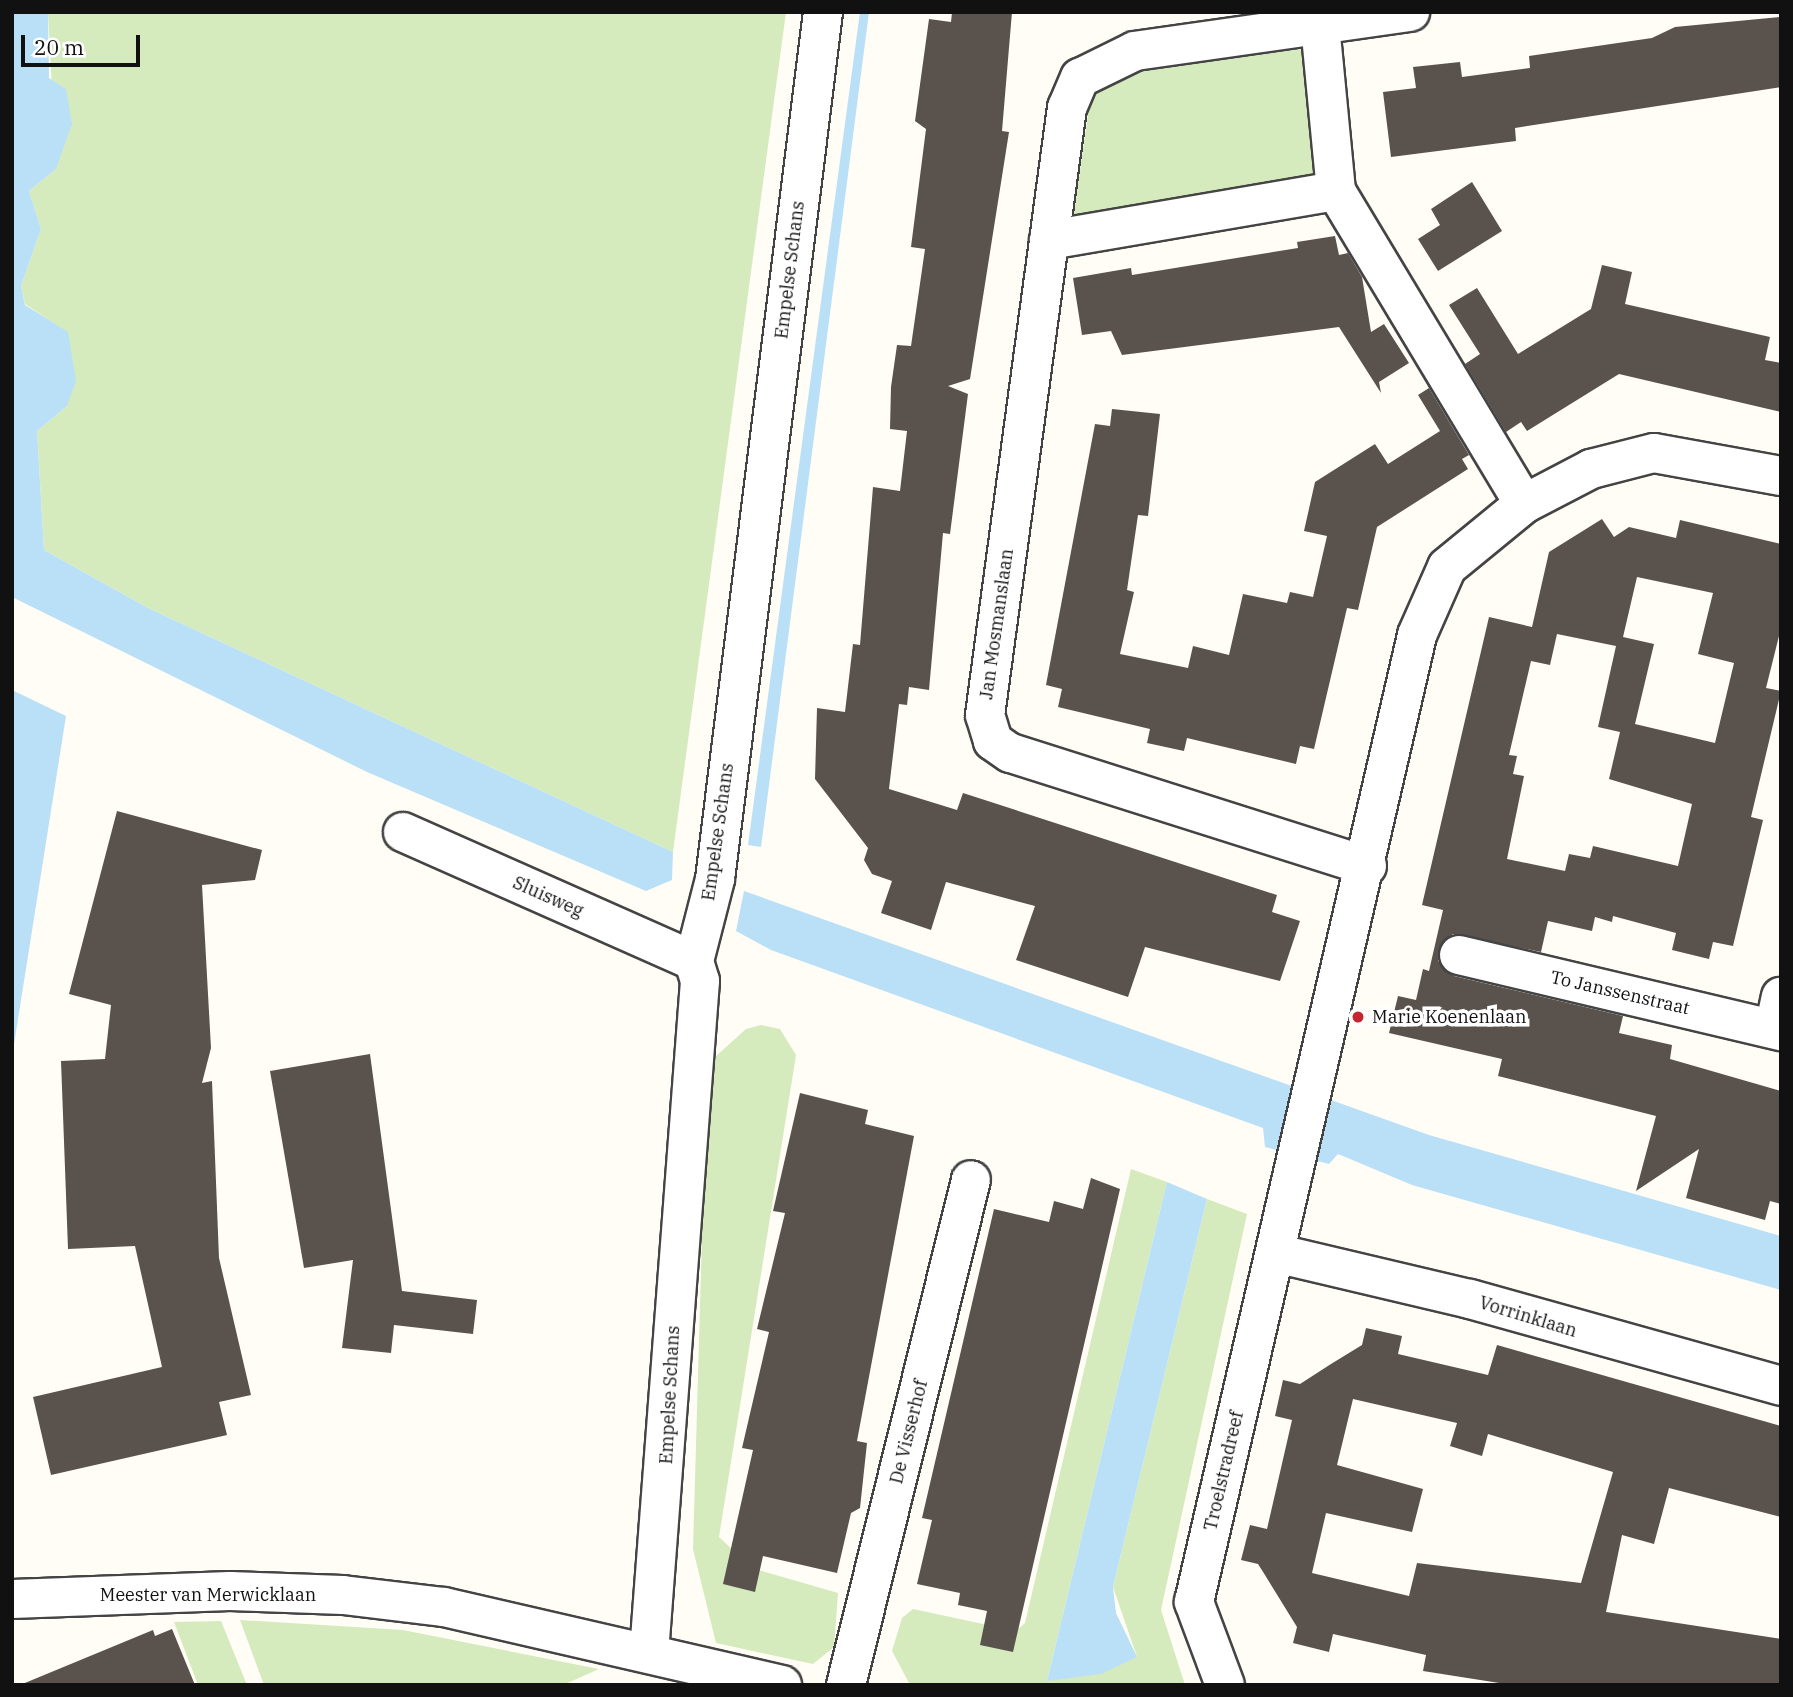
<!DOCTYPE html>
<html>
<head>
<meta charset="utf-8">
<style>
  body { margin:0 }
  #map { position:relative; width:1793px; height:1697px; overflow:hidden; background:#fffdf5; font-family:"IBM Plex Serif",serif }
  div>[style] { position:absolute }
  .green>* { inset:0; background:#d5ebbd }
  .water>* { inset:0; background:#b9e0f7 }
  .building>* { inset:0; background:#5a524d }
  .roads { filter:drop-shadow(2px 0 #444) drop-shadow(-2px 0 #444) drop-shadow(0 2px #444) drop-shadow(0 -2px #444) }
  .street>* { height:38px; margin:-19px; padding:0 19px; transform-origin:19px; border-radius:19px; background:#fff }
  .dots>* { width:19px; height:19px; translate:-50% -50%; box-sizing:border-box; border:4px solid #fff; border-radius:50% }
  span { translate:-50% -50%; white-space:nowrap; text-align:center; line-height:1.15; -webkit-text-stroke:7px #fff; paint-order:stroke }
  .street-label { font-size:18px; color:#111 }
  .poi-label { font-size:18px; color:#111 }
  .left { translate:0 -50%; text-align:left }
  .frame { position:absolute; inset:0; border:14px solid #111; pointer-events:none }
  .scale { position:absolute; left:21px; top:35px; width:119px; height:32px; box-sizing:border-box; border:4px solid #111; border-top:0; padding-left:9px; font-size:21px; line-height:24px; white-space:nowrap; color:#111; -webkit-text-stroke:5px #fff; paint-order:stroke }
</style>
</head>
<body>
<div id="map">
  <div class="green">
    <div style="clip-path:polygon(48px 12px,786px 12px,673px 852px,148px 608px,44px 550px,37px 431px,67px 406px,68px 333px,25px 304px,21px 286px,41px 229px,29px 191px,56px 169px)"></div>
    <div style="clip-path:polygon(1306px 49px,1318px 183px,1073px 219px,1090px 101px,1108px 80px,1190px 61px)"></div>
    <div style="clip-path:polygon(761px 1025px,780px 1029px,796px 1055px,719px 1537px,752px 1568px,838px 1593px,834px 1647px,813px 1664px,716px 1643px,693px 1549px,705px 1132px,715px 1057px,746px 1029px)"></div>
    <div style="clip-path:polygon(1131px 1169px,1167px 1182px,1047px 1681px,1137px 1657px,1113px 1587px,1207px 1199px,1247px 1214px,1161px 1610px,1185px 1685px,909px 1683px,892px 1651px,902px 1618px,913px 1609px,1016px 1631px,1025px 1623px)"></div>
    <div style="clip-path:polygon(240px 1620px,403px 1630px,599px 1669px,563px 1685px,264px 1685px)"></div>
    <div style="clip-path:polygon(221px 1621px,247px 1685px,198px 1685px,174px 1622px)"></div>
  </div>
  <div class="water">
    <div style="clip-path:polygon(12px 12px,48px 12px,49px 78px,66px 89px,72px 124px,56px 169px,29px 191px,41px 229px,21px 286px,25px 305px,68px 332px,76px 381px,67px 406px,37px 431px,44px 550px,148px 608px,673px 852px,672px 880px,646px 891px,367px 772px,12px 597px)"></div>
    <div style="clip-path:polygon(860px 12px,869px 12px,761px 847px,748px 845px)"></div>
    <div style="clip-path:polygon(12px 690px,66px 716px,12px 1057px)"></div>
    <div style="clip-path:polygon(744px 891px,1429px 1135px,1781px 1236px,1781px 1290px,1412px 1185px,1338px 1154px,1329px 1164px,1265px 1147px,1263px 1128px,771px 950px,736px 931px)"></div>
    <div style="clip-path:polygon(1167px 1182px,1207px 1199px,1113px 1587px,1116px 1613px,1137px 1657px,1101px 1674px,1047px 1681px)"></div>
  </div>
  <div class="building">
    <div style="clip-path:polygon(952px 12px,1012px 12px,1002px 131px,1009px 132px,970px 379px,948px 386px,968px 394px,950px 534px,943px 533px,929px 690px,909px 687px,907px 705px,899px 704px,889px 789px,957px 810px,963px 793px,1277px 895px,1272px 912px,1300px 921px,1280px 981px,1145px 947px,1128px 997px,1016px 960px,1035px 906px,946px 882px,931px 930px,881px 913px,892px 881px,872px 874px,864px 860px,868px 848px,815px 779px,817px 708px,845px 712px,853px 644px,860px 645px,873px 487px,900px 491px,907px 431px,890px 429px,891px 387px,897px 345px,911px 346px,925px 249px,911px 247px,926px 129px,915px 121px,929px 19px,951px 22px)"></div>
    <div style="clip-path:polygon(1781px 17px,1781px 87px,1515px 128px,1516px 141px,1391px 157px,1383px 92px,1416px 88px,1413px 67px,1460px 62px,1462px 77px,1530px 68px,1529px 56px,1652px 38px,1675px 27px)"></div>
    <div style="clip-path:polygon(1472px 182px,1502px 231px,1438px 271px,1418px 239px,1440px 225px,1431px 209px)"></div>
    <div style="clip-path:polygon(1335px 236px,1339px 255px,1348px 253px,1362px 277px,1371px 332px,1384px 324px,1409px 363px,1379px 382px,1381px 393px,1339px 327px,1122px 355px,1111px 331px,1082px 335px,1073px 278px,1131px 268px,1132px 275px,1298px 248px,1297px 242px)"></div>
    <div style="clip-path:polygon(1602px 265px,1632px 272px,1625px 304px,1770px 337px,1765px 360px,1781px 363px,1781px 412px,1619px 374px,1527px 431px,1521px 422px,1506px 432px,1465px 364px,1480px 354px,1449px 305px,1477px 288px,1518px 354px,1591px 309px)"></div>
    <div style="clip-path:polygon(1429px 388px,1469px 455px,1462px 459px,1468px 469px,1377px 527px,1358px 610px,1347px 608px,1314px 749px,1300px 746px,1296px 764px,1187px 738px,1184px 751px,1147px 743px,1150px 729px,1058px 707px,1062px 689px,1046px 685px,1095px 424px,1110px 426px,1112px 409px,1160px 414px,1148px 516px,1138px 515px,1127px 590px,1134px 592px,1120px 654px,1188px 668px,1193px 646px,1229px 655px,1243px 594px,1287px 603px,1290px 592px,1313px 597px,1327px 536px,1304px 531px,1315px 482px,1375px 444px,1388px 464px,1440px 431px,1418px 395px)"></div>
    <div style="clip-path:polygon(evenodd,1602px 519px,1614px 537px,1629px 527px,1676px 538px,1680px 520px,1781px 544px,1781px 628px,1766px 688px,1781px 691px,1751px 817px,1763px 820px,1733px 946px,1713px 942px,1709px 959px,1672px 950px,1676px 933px,1613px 916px,1612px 922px,1595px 917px,1592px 931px,1548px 921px,1541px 952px,1453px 934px,1443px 941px,1438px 961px,1454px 976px,1623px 1016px,1619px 1033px,1672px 1045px,1670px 1059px,1781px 1091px,1781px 1204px,1770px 1201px,1765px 1220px,1686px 1198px,1699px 1149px,1636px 1191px,1656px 1116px,1498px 1076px,1502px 1059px,1389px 1033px,1398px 996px,1416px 1000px,1423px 969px,1429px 971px,1443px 910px,1422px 905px,1489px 617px,1532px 627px,1549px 552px,1602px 519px,1637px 577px,1713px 593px,1698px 654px,1734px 663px,1715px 743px,1635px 724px,1654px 644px,1623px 637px,1637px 577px,1602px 519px,1557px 634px,1616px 646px,1598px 727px,1620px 732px,1609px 779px,1692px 804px,1678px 866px,1593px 846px,1590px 858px,1569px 854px,1565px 871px,1507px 859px,1524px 776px,1513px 774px,1517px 756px,1509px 755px,1531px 661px,1550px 665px,1557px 634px)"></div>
    <div style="clip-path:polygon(117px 811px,262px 850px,255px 880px,202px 885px,211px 1048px,202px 1083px,212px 1081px,219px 1258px,251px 1395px,219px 1402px,227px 1435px,51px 1475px,33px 1397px,162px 1367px,135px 1246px,68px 1249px,61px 1061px,105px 1059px,111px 1005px,69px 994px)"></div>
    <div style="clip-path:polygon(370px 1054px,402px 1291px,477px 1300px,473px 1334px,394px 1325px,391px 1353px,342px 1348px,353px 1260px,304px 1268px,270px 1071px)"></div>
    <div style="clip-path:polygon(800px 1093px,868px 1110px,865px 1124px,914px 1136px,857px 1441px,867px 1443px,860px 1508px,851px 1513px,837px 1573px,763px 1556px,755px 1592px,723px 1584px,753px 1450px,742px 1448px,769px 1332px,757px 1329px,785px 1213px,773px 1211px)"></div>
    <div style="clip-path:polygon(1091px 1178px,1120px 1189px,1013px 1652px,980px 1645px,987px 1611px,958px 1605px,960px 1593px,917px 1584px,932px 1520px,922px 1518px,994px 1209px,1049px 1222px,1054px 1201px,1083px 1209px)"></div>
    <div style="clip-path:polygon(evenodd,1366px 1328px,1402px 1336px,1398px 1354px,1488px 1375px,1497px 1345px,1781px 1426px,1781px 1517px,1669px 1488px,1654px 1544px,1622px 1535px,1606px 1612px,1781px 1639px,1781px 1685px,1512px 1685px,1423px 1671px,1426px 1655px,1333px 1634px,1329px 1652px,1293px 1643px,1297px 1627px,1265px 1575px,1258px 1564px,1241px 1560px,1250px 1525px,1267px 1529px,1292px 1420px,1275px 1416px,1283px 1380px,1300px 1384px,1331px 1364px,1362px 1345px,1366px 1328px,1353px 1399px,1457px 1423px,1450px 1446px,1482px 1456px,1488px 1434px,1613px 1472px,1581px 1583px,1417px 1563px,1409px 1596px,1312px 1573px,1326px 1513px,1412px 1532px,1423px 1489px,1337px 1465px,1353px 1399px)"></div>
    <div style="clip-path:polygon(172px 1629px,195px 1685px,20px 1685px,153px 1630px,155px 1636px)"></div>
  </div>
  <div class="roads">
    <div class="street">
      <div style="left:1336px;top:191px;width:365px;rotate:59deg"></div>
      <div style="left:1049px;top:240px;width:291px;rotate:-9.7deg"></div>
      <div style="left:1336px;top:191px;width:167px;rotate:-95.5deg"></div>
      <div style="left:403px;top:832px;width:318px;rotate:23.9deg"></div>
      <div style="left:1367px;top:866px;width:374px;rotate:-162.4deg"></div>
      <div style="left:1010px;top:753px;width:21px;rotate:-145deg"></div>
      <div style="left:993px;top:741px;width:27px;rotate:-107deg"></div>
      <div style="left:985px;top:715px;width:613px;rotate:-82.31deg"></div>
      <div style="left:1067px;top:108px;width:33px;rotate:-67deg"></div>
      <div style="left:1080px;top:78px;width:61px;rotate:-26.1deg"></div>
      <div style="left:1135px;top:51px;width:278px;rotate:-8.1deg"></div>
      <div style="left:1459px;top:955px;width:331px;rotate:13.3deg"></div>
      <div style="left:1774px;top:1029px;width:33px;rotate:-78deg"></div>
      <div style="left:1275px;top:1253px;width:200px;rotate:13.3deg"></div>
      <div style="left:1470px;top:1299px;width:323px;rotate:15.6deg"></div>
      <div style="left:12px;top:1599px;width:218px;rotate:-2.1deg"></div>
      <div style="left:230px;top:1591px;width:113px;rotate:2deg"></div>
      <div style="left:343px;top:1595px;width:102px;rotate:6.8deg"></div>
      <div style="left:444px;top:1607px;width:347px;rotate:13deg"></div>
      <div style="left:649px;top:1653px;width:674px;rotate:-85.66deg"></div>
      <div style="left:700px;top:981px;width:21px;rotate:-107deg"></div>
      <div style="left:694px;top:961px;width:85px;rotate:-75.6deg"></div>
      <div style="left:715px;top:879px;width:874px;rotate:-82.9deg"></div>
      <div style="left:846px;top:1685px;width:520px;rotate:-76.1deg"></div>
      <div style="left:1225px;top:1685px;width:89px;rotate:-110.5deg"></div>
      <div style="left:1194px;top:1602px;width:992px;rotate:-77.01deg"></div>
      <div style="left:1417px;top:635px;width:74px;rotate:-66.2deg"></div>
      <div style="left:1447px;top:567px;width:99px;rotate:-39.3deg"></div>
      <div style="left:1524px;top:504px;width:76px;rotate:-27.6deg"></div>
      <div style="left:1591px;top:469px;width:65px;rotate:-14.3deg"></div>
      <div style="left:1654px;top:453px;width:129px;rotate:10.3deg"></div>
    </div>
  </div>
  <div class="dots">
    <div style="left:1358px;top:1017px;background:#c4262e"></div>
  </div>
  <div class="street-label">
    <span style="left:790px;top:270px;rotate:-83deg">Empelse Schans</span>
    <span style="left:997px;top:624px;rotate:-82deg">Jan Mosmanslaan</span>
    <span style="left:718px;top:832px;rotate:-82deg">Empelse Schans</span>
    <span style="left:548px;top:897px;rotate:24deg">Sluisweg</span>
    <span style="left:1620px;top:993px;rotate:13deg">To Janssenstraat</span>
    <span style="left:1528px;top:1317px;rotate:17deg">Vorrinklaan</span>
    <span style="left:670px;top:1395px;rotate:-87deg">Empelse Schans</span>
    <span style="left:909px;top:1432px;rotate:-76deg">De Visserhof</span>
    <span style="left:1224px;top:1471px;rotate:-77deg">Troelstradreef</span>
    <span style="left:208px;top:1595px">Meester van Merwicklaan</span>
  </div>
  <div class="poi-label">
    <span class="left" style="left:1372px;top:1017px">Marie Koenenlaan</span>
  </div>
  <div class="frame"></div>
  <div class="scale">20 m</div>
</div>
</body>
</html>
